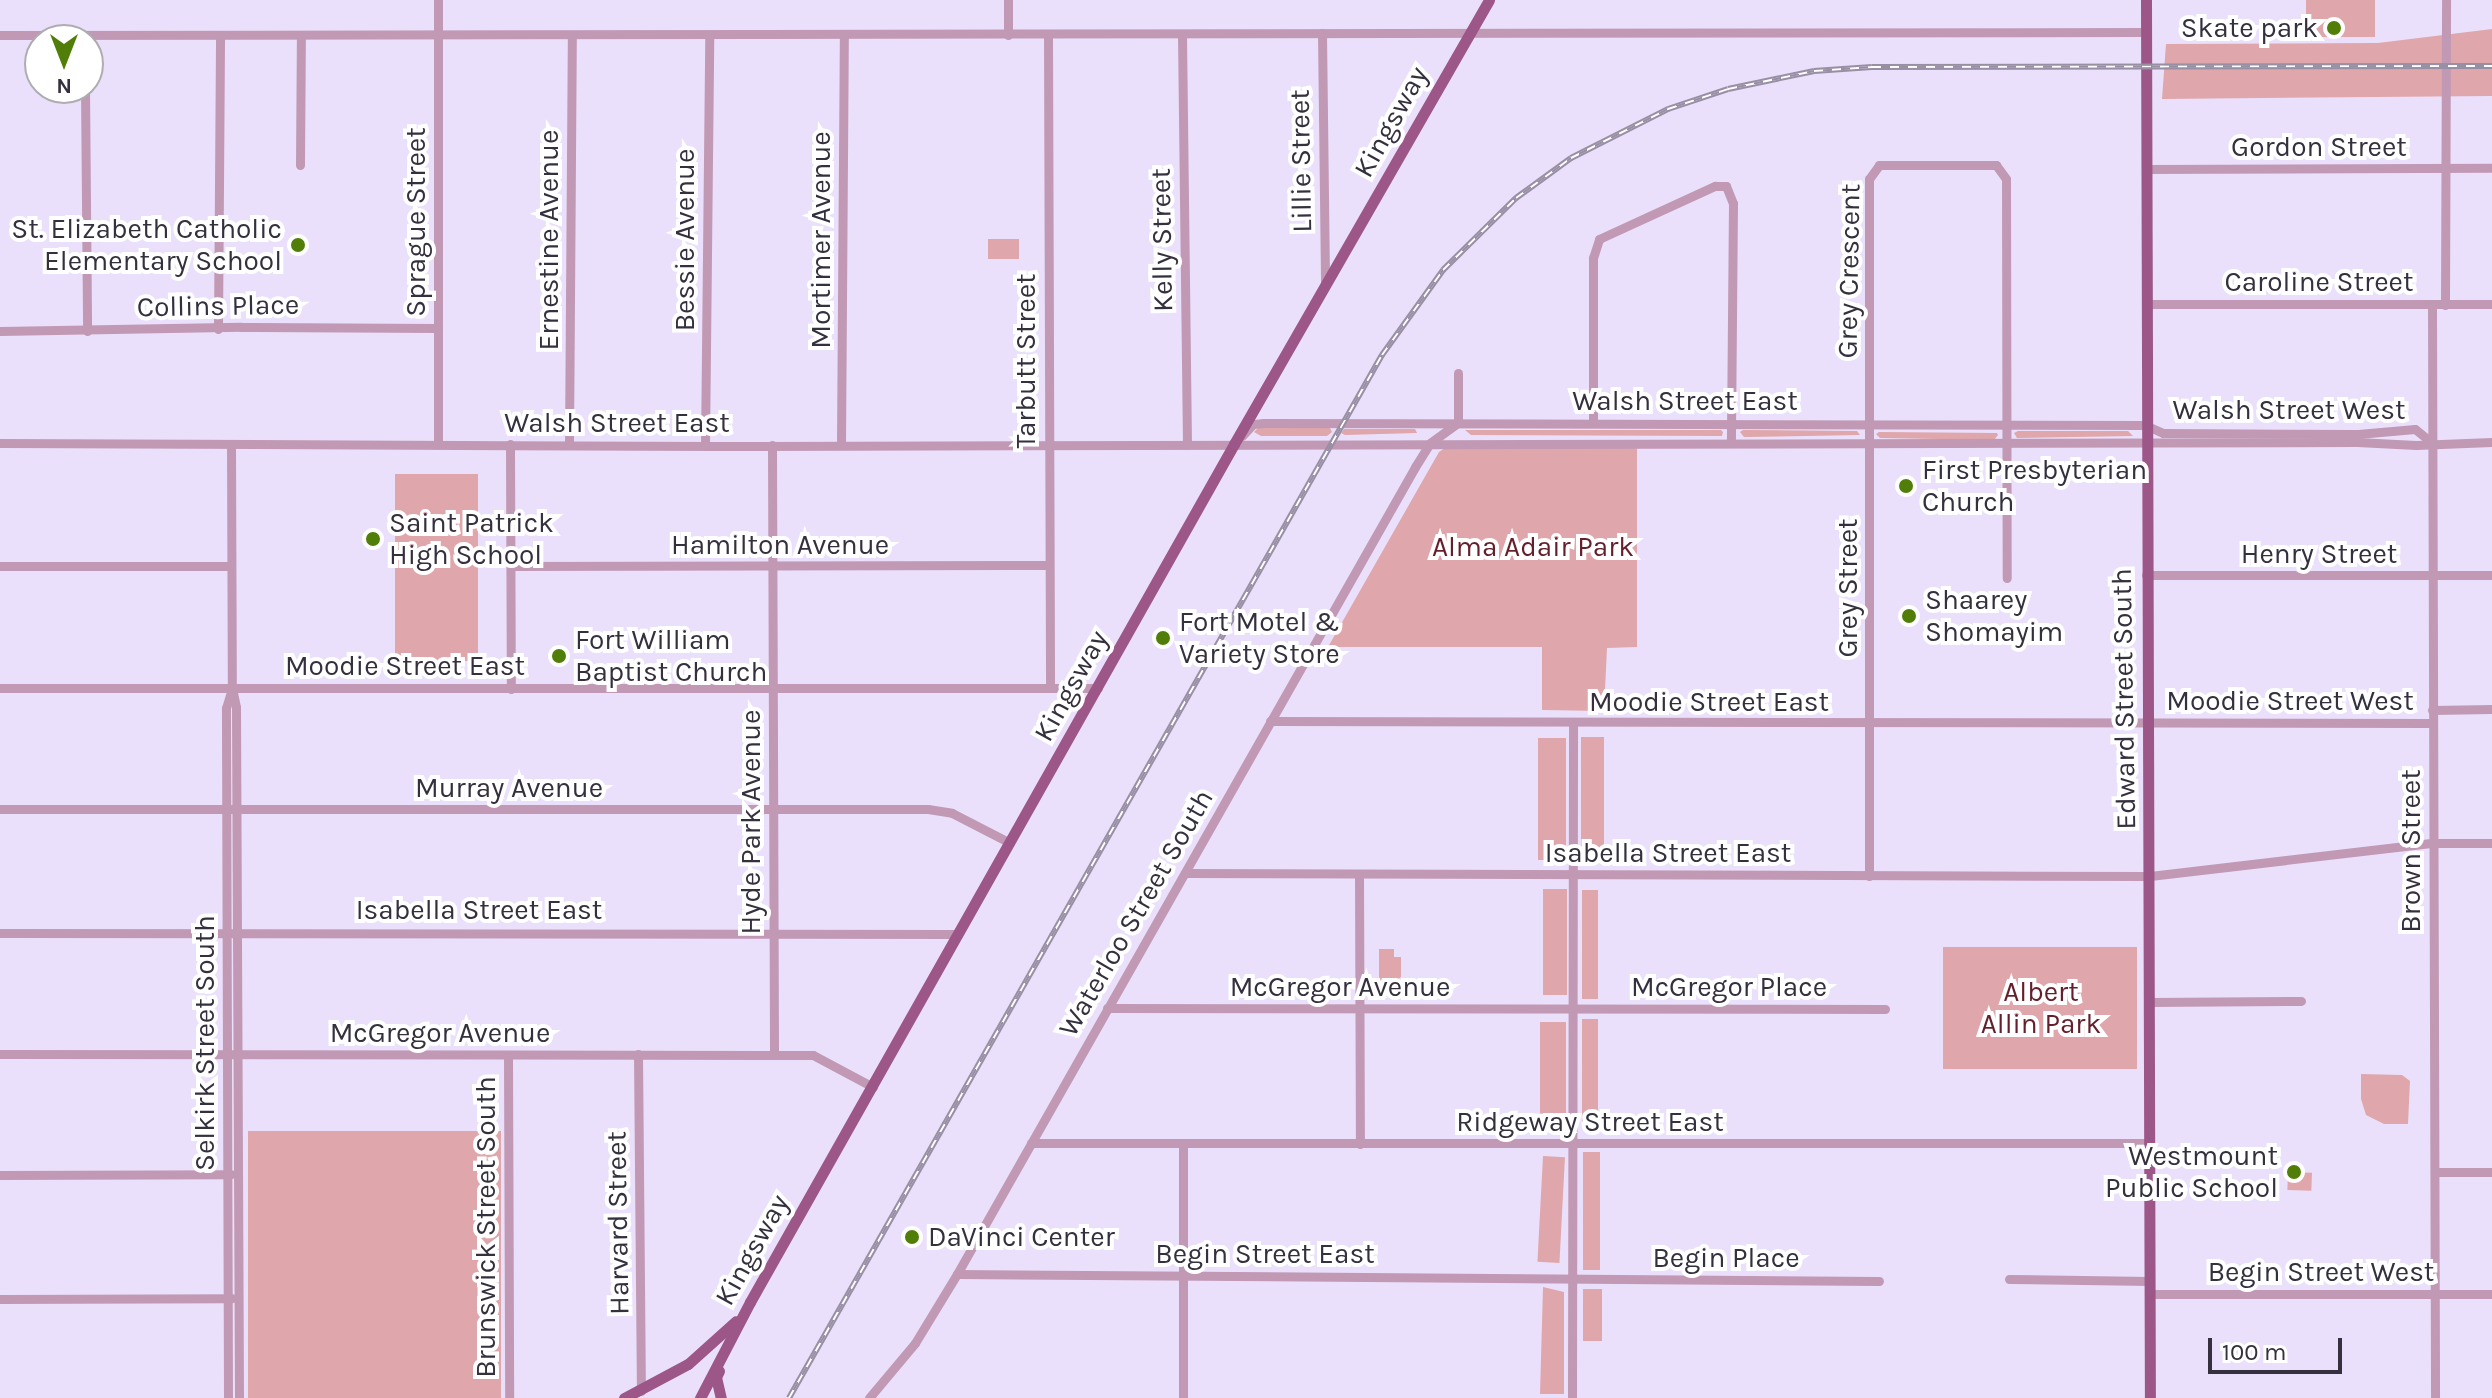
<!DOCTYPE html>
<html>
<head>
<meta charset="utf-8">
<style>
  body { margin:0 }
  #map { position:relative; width:2492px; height:1398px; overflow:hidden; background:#ebe0fb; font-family:Karla,sans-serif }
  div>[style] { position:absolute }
  .green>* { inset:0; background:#dfa6ab; transform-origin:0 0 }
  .minor>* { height:9px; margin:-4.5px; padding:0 4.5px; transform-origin:4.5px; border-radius:4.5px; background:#c199b4 }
  .major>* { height:11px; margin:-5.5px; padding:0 5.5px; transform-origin:5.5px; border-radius:5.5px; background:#9c5788 }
  .rail>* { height:6px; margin-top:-3px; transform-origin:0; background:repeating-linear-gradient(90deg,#fff 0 9px,#988fa4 0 18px); box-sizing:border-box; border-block:2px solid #988fa4 }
  .dots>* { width:22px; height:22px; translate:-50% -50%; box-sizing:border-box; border:4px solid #fff; border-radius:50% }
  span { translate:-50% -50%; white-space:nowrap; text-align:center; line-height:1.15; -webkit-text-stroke:8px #fff; paint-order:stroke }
  .poi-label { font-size:28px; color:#35303d }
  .right { translate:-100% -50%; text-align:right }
  .left { translate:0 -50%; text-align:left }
  .street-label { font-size:28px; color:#35303d }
  .park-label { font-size:28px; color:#651f2c }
  .north { position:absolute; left:24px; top:24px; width:80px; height:80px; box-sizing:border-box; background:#fff; border:2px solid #aeacb1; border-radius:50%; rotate:180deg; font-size:22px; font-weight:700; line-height:32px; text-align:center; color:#35303d }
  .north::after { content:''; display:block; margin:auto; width:28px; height:36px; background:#507e08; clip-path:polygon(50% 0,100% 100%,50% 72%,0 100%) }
  .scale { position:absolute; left:2208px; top:1338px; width:134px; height:36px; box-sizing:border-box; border:4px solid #35303d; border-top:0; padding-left:10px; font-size:24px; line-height:28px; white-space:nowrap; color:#35303d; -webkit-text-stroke:6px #fff; paint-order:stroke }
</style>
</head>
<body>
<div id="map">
  <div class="green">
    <div style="left:2306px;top:0;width:69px;height:37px"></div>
    <div style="clip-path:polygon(2492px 29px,2492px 96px,2162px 99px,2166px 44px,2378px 43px)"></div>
    <div style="left:988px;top:239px;width:31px;height:20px"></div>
    <div style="clip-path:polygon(1258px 428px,1330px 428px,1332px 432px,1327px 436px,1261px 436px,1254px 432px)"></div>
    <div style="clip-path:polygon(1344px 429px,1415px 429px,1417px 433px,1345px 435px,1341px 433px)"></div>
    <div style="clip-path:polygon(1465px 430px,1721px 430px,1723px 432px,1722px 436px,1471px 435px)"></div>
    <div style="clip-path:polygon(1743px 430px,1857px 431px,1860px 435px,1744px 437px,1740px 432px)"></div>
    <div style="clip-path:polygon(2018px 431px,2128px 431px,2133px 436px,2017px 438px,2014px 433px)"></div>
    <div style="clip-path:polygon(1879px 432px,1997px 433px,1998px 435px,1994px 440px,1880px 438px,1876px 434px)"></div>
    <div style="clip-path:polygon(1637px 447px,1637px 647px,1607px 648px,1604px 711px,1542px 710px,1542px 647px,1328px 647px,1439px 452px,1445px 448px)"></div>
    <div style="left:478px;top:474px;width:187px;height:83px;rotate:90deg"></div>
    <div style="left:1581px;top:737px;width:23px;height:123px"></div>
    <div style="left:1538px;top:738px;width:28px;height:122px"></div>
    <div style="left:1543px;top:889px;width:24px;height:106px"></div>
    <div style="left:1582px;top:890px;width:16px;height:109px"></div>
    <div style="left:1943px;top:947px;width:194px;height:122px"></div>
    <div style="clip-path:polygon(1379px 949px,1394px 949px,1394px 957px,1401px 957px,1401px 977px,1389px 986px,1382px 986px,1379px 977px)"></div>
    <div style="left:1582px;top:1019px;width:16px;height:108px"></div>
    <div style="left:1540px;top:1022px;width:26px;height:106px"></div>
    <div style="clip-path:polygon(2361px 1074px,2402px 1075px,2410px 1081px,2408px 1124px,2384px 1124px,2366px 1115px,2361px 1099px)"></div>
    <div style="left:501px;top:1131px;width:267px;height:253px;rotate:90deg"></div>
    <div style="left:1583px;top:1152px;width:17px;height:118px"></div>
    <div style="left:1543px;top:1156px;width:22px;height:106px;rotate:3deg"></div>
    <div style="left:2288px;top:1172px;width:24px;height:18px;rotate:2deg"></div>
    <div style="clip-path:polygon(1543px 1287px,1564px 1292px,1564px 1394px,1540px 1394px)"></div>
    <div style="left:1583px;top:1289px;width:19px;height:52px"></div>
  </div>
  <div class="minor">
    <div style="left:438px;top:0;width:444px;rotate:90deg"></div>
    <div style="left:1322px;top:33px;width:253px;rotate:89.3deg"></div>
    <div style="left:1048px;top:34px;width:653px;rotate:89.82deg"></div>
    <div style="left:0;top:35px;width:2146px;rotate:-0.08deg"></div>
    <div style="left:1008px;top:35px;width:35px;rotate:-90deg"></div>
    <div style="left:1182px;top:35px;width:410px;rotate:89.3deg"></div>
    <div style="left:85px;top:88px;width:243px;rotate:89.5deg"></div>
    <div style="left:300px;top:165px;width:130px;rotate:-89.6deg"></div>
    <div style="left:2146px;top:169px;width:346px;rotate:-0.2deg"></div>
    <div style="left:2146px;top:304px;width:346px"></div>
    <div style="left:2432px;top:305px;width:1093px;rotate:89.84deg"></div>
    <div style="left:2445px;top:305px;width:305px;rotate:-89.8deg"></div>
    <div style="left:218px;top:329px;width:294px;rotate:-89.6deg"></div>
    <div style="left:0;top:331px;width:241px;rotate:-1deg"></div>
    <div style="left:241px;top:327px;width:196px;rotate:0.3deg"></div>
    <div style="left:1593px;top:422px;width:164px;rotate:-90deg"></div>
    <div style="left:1593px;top:258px;width:20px;rotate:-72deg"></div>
    <div style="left:1599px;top:239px;width:128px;rotate:-24.6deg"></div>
    <div style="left:1715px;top:186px;width:11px"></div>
    <div style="left:1726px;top:186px;width:18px;rotate:68deg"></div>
    <div style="left:1733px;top:203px;width:240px;rotate:90.5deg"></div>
    <div style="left:1242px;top:436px;width:16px;rotate:-47deg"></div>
    <div style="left:1253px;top:424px;width:11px;rotate:-5deg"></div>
    <div style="left:1264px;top:423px;width:881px;rotate:0.13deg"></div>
    <div style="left:2145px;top:425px;width:20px;rotate:24deg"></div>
    <div style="left:2163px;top:433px;width:195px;rotate:0.3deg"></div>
    <div style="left:2358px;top:434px;width:57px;rotate:-5deg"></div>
    <div style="left:2415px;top:429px;width:21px;rotate:39deg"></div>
    <div style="left:0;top:443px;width:713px;rotate:0.24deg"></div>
    <div style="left:713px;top:446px;width:1644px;rotate:-0.14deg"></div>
    <div style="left:2357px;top:442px;width:59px;rotate:2.9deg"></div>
    <div style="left:2416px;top:445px;width:76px;rotate:-2.3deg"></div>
    <div style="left:231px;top:444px;width:244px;rotate:89.8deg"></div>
    <div style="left:232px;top:688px;width:19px;rotate:78deg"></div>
    <div style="left:236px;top:707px;width:691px;rotate:89.75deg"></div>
    <div style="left:510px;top:444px;width:245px;rotate:89.8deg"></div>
    <div style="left:569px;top:444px;width:409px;rotate:-89.6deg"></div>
    <div style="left:772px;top:445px;width:609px;rotate:89.81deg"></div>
    <div style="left:841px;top:445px;width:410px;rotate:-89.6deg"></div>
    <div style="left:705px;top:446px;width:411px;rotate:-89.4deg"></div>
    <div style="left:0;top:566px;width:231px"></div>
    <div style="left:511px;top:566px;width:537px;rotate:-0.11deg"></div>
    <div style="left:2146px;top:575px;width:346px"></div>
    <div style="left:0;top:688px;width:1098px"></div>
    <div style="left:2432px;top:710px;width:60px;rotate:-1deg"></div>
    <div style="left:1270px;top:721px;width:1162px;rotate:0.1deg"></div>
    <div style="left:0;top:809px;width:928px"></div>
    <div style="left:928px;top:809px;width:24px;rotate:9deg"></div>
    <div style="left:952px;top:813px;width:65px;rotate:27.3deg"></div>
    <div style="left:1185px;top:873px;width:965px;rotate:0.18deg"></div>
    <div style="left:2150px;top:876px;width:285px;rotate:-6.7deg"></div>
    <div style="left:2433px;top:843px;width:59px"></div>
    <div style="left:1359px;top:875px;width:269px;rotate:89.8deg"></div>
    <div style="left:1869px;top:876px;width:697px;rotate:-90deg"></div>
    <div style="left:1869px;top:179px;width:17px;rotate:-54deg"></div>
    <div style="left:1879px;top:165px;width:117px"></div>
    <div style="left:1996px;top:165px;width:17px;rotate:54deg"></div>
    <div style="left:2006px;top:179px;width:399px;rotate:89.9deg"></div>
    <div style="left:0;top:933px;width:958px;rotate:0.06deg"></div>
    <div style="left:2150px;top:1002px;width:151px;rotate:-0.4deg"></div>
    <div style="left:1107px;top:1008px;width:778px;rotate:0.07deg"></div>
    <div style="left:0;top:1054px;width:813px;rotate:0.07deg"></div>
    <div style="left:813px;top:1055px;width:68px;rotate:28.1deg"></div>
    <div style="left:638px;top:1054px;width:337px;rotate:89.5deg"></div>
    <div style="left:508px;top:1055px;width:343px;rotate:89.8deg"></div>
    <div style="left:1031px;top:1143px;width:1118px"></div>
    <div style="left:1183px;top:1144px;width:254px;rotate:90deg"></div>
    <div style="left:2435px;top:1172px;width:57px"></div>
    <div style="left:0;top:1175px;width:231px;rotate:-0.2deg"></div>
    <div style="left:957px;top:1274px;width:922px;rotate:0.43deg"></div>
    <div style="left:2009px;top:1279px;width:141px;rotate:0.8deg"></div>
    <div style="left:2150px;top:1294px;width:342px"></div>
    <div style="left:0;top:1299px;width:232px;rotate:-0.2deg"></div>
    <div style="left:228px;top:1398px;width:690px;rotate:-90.17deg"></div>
    <div style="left:226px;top:708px;width:17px;rotate:-73deg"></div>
    <div style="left:869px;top:1398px;width:72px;rotate:-50.1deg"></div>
    <div style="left:915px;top:1343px;width:81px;rotate:-58.7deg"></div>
    <div style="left:957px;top:1274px;width:928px;rotate:-60.42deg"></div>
    <div style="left:1415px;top:467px;width:28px;rotate:-58deg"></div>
    <div style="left:1430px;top:443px;width:34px;rotate:-36deg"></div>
    <div style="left:1458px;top:423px;width:50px;rotate:-90deg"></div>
    <div style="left:1572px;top:1398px;width:674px;rotate:-89.91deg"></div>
  </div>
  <div class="major">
    <div style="left:2146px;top:0;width:1398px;rotate:89.84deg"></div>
    <div style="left:719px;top:1371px;width:7px;rotate:117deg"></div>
    <div style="left:716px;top:1377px;width:22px;rotate:77deg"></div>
    <div style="left:624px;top:1398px;width:72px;rotate:-28deg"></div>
    <div style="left:688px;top:1364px;width:64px;rotate:-41.9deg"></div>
    <div style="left:700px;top:1398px;width:108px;rotate:-62.5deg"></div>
    <div style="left:750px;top:1302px;width:985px;rotate:-60.57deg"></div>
    <div style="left:1234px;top:444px;width:512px;rotate:-60.13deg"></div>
  </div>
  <div class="rail">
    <div style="left:789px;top:1398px;width:1200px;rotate:-60.38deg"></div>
    <div style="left:1382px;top:355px;width:105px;rotate:-54.3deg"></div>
    <div style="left:1443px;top:270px;width:103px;rotate:-44.6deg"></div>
    <div style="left:1516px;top:198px;width:68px;rotate:-36deg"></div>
    <div style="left:1571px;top:158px;width:109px;rotate:-26.8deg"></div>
    <div style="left:1668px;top:109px;width:63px;rotate:-18.4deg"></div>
    <div style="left:1728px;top:89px;width:88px;rotate:-11.8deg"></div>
    <div style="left:1814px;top:71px;width:58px;rotate:-3.9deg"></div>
    <div style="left:1872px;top:67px;width:620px;rotate:-0.09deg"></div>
  </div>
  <div class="dots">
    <div style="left:2334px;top:28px;background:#507e08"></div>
    <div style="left:298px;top:245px;background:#507e08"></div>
    <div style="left:1906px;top:486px;background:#507e08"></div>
    <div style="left:373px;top:539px;background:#507e08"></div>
    <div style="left:1909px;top:616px;background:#507e08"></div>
    <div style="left:1163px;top:638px;background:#507e08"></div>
    <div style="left:559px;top:656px;background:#507e08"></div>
    <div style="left:2294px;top:1172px;background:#507e08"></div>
    <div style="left:912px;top:1237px;background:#507e08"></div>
  </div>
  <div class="poi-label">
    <span class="right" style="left:2318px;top:28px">Skate park</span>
    <span class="right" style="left:282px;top:245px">St. Elizabeth Catholic<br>Elementary School</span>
    <span class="left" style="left:1922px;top:486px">First Presbyterian<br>Church</span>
    <span class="left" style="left:389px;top:539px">Saint Patrick<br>High School</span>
    <span class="left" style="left:1925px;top:616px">Shaarey<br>Shomayim</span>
    <span class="left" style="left:1179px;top:638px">Fort Motel &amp;<br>Variety Store</span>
    <span class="left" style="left:575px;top:656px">Fort William<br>Baptist Church</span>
    <span class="right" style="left:2278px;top:1172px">Westmount<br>Public School</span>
    <span class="left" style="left:928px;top:1237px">DaVinci Center</span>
  </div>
  <div class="street-label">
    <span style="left:1391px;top:122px;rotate:-61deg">Kingsway</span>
    <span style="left:2319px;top:147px">Gordon Street</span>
    <span style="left:1301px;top:161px;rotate:-91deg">Lillie Street</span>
    <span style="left:416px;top:222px;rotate:-90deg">Sprague Street</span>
    <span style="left:549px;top:240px;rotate:-90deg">Ernestine Avenue</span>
    <span style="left:685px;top:240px;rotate:-90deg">Bessie Avenue</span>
    <span style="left:821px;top:240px;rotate:-90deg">Mortimer Avenue</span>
    <span style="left:1162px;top:240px;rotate:-91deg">Kelly Street</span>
    <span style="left:1849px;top:271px;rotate:-89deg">Grey Crescent</span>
    <span style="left:2319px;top:282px">Caroline Street</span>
    <span style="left:218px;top:306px;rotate:-1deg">Collins Place</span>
    <span style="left:1026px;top:361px;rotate:-90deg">Tarbutt Street</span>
    <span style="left:1685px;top:401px">Walsh Street East</span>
    <span style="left:2289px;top:410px">Walsh Street West</span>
    <span style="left:617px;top:423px">Walsh Street East</span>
    <span style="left:780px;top:545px">Hamilton Avenue</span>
    <span style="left:2319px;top:554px">Henry Street</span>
    <span style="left:1848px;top:588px;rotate:-90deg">Grey Street</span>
    <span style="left:405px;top:666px">Moodie Street East</span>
    <span style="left:1071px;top:686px;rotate:-61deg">Kingsway</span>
    <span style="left:2124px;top:699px;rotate:-91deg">Edward Street South</span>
    <span style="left:2290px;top:701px">Moodie Street West</span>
    <span style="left:1709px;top:702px">Moodie Street East</span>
    <span style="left:509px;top:788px">Murray Avenue</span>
    <span style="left:751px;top:822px;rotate:-90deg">Hyde Park Avenue</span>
    <span style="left:2411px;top:851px;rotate:-90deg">Brown Street</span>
    <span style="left:1668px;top:853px">Isabella Street East</span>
    <span style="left:479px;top:910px">Isabella Street East</span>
    <span style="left:1136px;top:913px;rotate:-60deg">Waterloo Street South</span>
    <span style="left:1340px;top:987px">McGregor Avenue</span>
    <span style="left:1729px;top:987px">McGregor Place</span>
    <span style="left:440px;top:1033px">McGregor Avenue</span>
    <span style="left:205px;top:1043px;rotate:-90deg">Selkirk Street South</span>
    <span style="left:1590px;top:1122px">Ridgeway Street East</span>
    <span style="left:618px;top:1223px;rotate:-91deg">Harvard Street</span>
    <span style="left:486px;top:1227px;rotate:-90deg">Brunswick Street South</span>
    <span style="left:752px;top:1250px;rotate:-61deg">Kingsway</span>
    <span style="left:1265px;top:1254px">Begin Street East</span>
    <span style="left:1726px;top:1258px">Begin Place</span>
    <span style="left:2321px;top:1272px">Begin Street West</span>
  </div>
  <div class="park-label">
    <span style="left:1533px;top:547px">Alma Adair Park</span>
    <span style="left:2041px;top:1008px">Albert<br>Allin Park</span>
  </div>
  <div class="north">N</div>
  <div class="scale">100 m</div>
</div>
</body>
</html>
